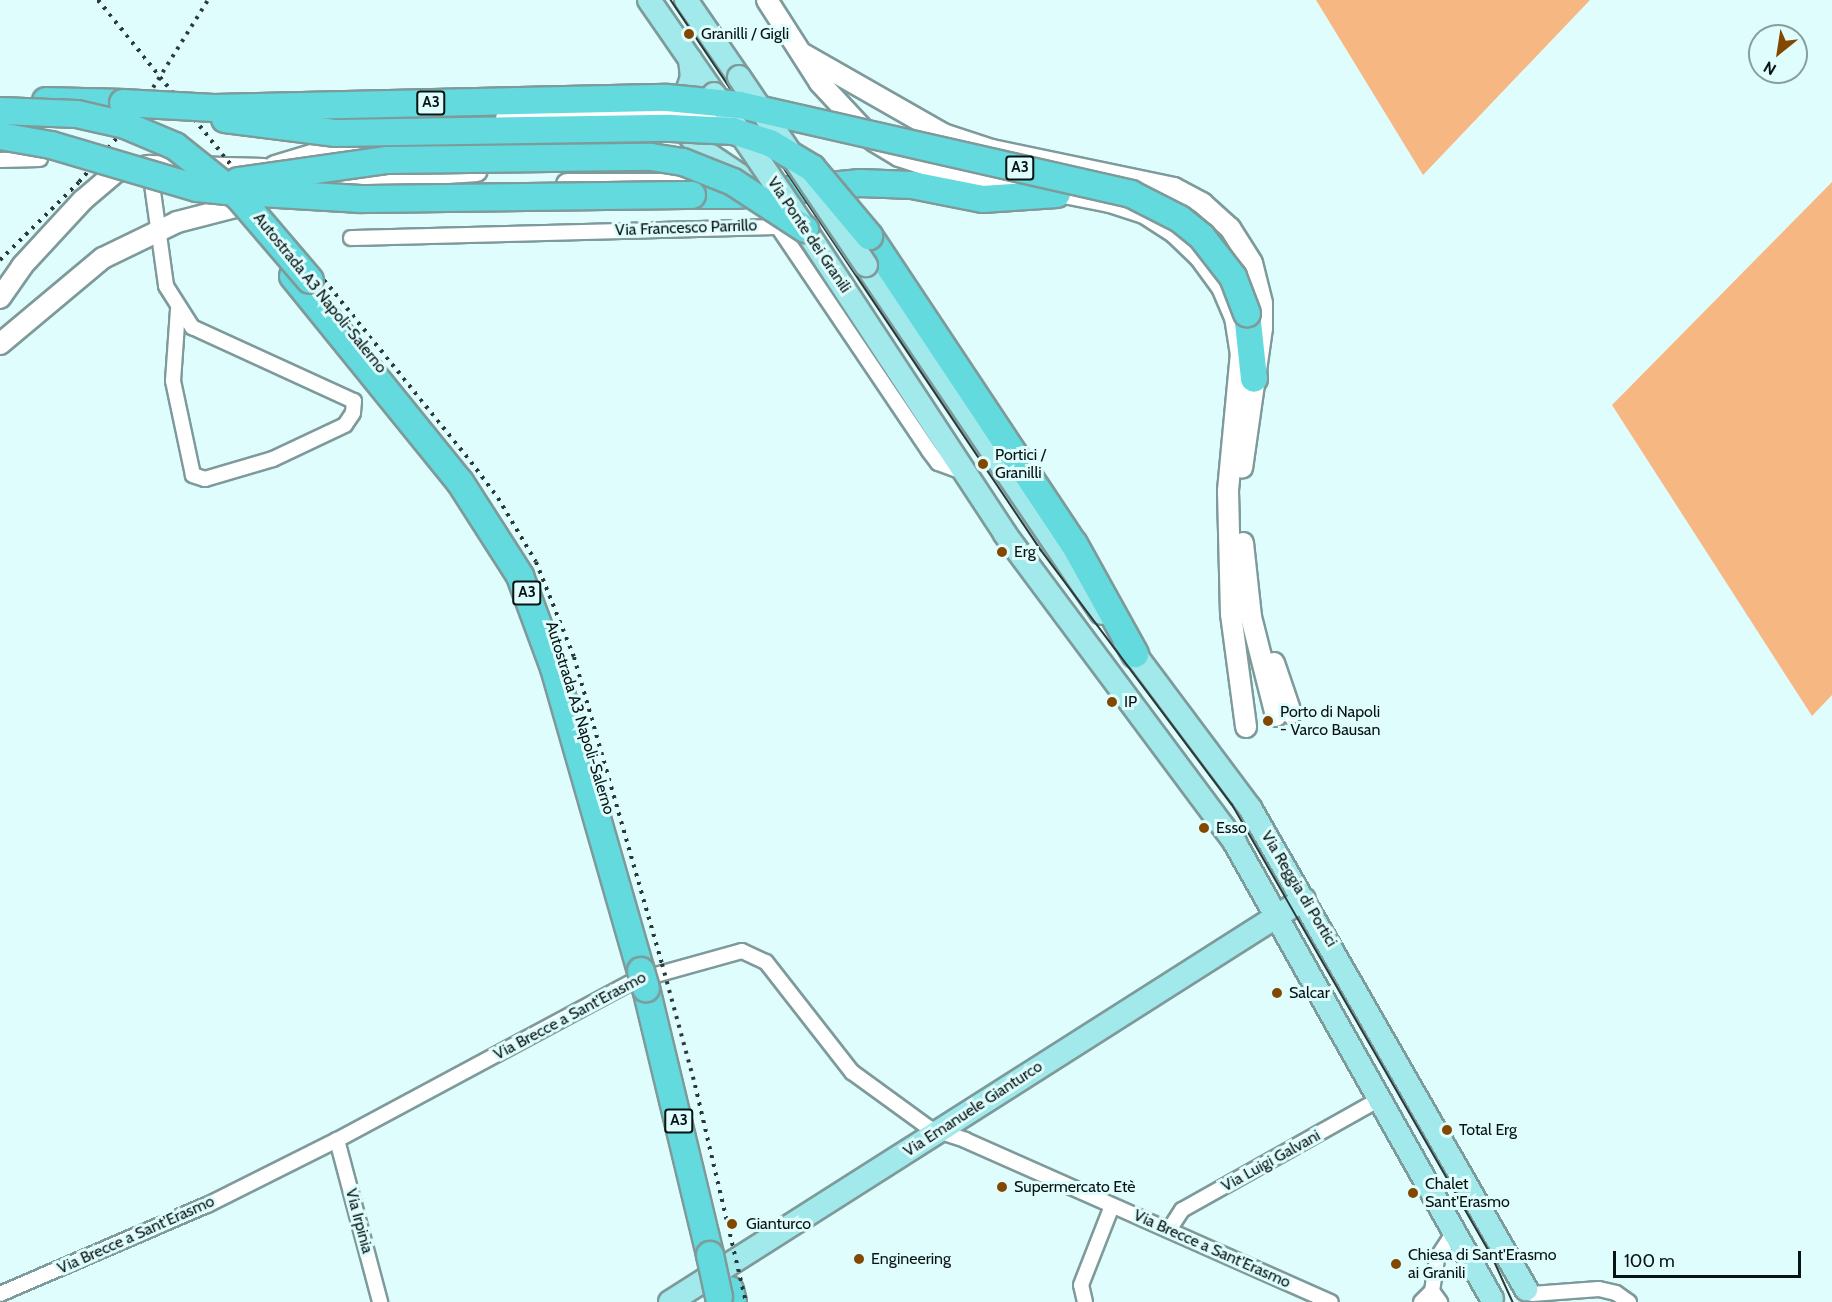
<!DOCTYPE html>
<html>
<head>
<meta charset="utf-8">
<style>
  body { margin:0 }
  #map { position:relative; width:1832px; height:1302px; overflow:hidden; background:#dffdfd; font-family:Cabin,sans-serif }
  div>[style] { position:absolute }
  .water>* { inset:0; background:#f6b783 }
  .roads { filter:drop-shadow(2px 0 #7e9a9a) drop-shadow(-2px 0 #7e9a9a) drop-shadow(0 2px #7e9a9a) drop-shadow(0 -2px #7e9a9a) }
  .street>* { height:14px; margin:-7px; padding:0 7px; transform-origin:7px; border-radius:7px; background:#fff }
  .secondary>* { height:20px; margin:-10px; padding:0 10px; transform-origin:10px; border-radius:10px; background:#fff }
  .primary>* { height:22px; margin:-11px; padding:0 11px; transform-origin:11px; border-radius:11px; background:#a1e9eb }
  .highway>* { height:26px; margin:-13px; padding:0 13px; transform-origin:13px; border-radius:13px; background:#63dadd }
  .tram>* { height:1.5px; margin:-0.75px; padding:0 0.75px; transform-origin:0.75px; border-radius:0.75px; background:#2b3939 }
  .rail>* { height:4px; margin-top:-2px; transform-origin:0; background:repeating-linear-gradient(90deg,#2b3939 0 3px,transparent 0 9px) }
  .bridges { filter:drop-shadow(2px 0 #7e9a9a) drop-shadow(-2px 0 #7e9a9a) drop-shadow(0 2px #7e9a9a) drop-shadow(0 -2px #7e9a9a) }
  .secondary-bridge>* { height:20px; margin:-10px; padding:0 10px; transform-origin:10px; border-radius:10px; background:#fff }
  .primary-bridge>* { height:22px; margin:-11px; padding:0 11px; transform-origin:11px; border-radius:11px; background:#a1e9eb }
  .highway-bridge>* { height:26px; margin:-13px; padding:0 13px; transform-origin:13px; border-radius:13px; background:#63dadd }
  .dots>* { width:16px; height:16px; translate:-50% -50%; box-sizing:border-box; border:3px solid #dffdfd; border-radius:50% }
  span { translate:-50% -50%; white-space:nowrap; text-align:center; line-height:1.15; -webkit-text-stroke:6px #dffdfd; paint-order:stroke }
  .shield-label span { padding:2px 4px; background:#dffdfd; border:2px solid; border-radius:4px; -webkit-text-stroke-width:0 }
  .shield-label { font-size:15px; color:#081313; font-weight:700 }
  .poi-label { font-size:16px; color:#081313 }
  .left { translate:0 -50%; text-align:left }
  .street-label { font-size:16px; color:#081313 }
  .north { position:absolute; left:1748px; top:24px; width:60px; height:60px; box-sizing:border-box; background:#dffdfd; border:2px solid #899f9f; border-radius:50%; rotate:210deg; font-size:16px; font-weight:700; line-height:24px; text-align:center; color:#081313 }
  .north::after { content:''; display:block; margin:auto; width:21px; height:27px; background:#834800; clip-path:polygon(50% 0,100% 100%,50% 72%,0 100%) }
  .scale { position:absolute; left:1613px; top:1251px; width:188px; height:27px; box-sizing:border-box; border:3px solid #081313; border-top:0; padding-left:8px; font-size:18px; line-height:21px; white-space:nowrap; color:#081313; -webkit-text-stroke:4px #dffdfd; paint-order:stroke }
</style>
</head>
<body>
<div id="map">
  <div class="water">
    <div style="clip-path:polygon(1316px 0,1590px 0,1423px 175px)"></div>
    <div style="clip-path:polygon(1832px 182px,1832px 695px,1812px 716px,1612px 405px)"></div>
  </div>
  <div class="roads">
    <div class="street">
      <div style="left:0;top:160px;width:40px;rotate:-1.4deg"></div>
      <div style="left:150px;top:170px;width:117px;rotate:82.1deg"></div>
      <div style="left:166px;top:286px;width:49px;rotate:57.6deg"></div>
      <div style="left:192px;top:327px;width:178px;rotate:24.6deg"></div>
      <div style="left:354px;top:401px;width:12px;rotate:95deg"></div>
      <div style="left:353px;top:413px;width:14px;rotate:124deg"></div>
      <div style="left:345px;top:425px;width:80px;rotate:154.7deg"></div>
      <div style="left:273px;top:459px;width:71px;rotate:163.6deg"></div>
      <div style="left:205px;top:479px;width:13px;rotate:-162deg"></div>
      <div style="left:193px;top:475px;width:96px;rotate:-102deg"></div>
      <div style="left:173px;top:381px;width:72px;rotate:-86deg"></div>
      <div style="left:351px;top:238px;width:427px;rotate:-1.5deg"></div>
      <div style="left:778px;top:227px;width:270px;rotate:56deg"></div>
      <div style="left:929px;top:451px;width:15px;rotate:53deg"></div>
      <div style="left:938px;top:463px;width:29px;rotate:20deg"></div>
      <div style="left:337px;top:1140px;width:168px;rotate:75.1deg"></div>
      <div style="left:1169px;top:1230px;width:24px;rotate:-57deg"></div>
      <div style="left:1182px;top:1210px;width:227px;rotate:-29.3deg"></div>
      <div style="left:1432px;top:1291px;width:33px;rotate:-81deg"></div>
      <div style="left:1437px;top:1258px;width:33px;rotate:-57deg"></div>
      <div style="left:0;top:1294px;width:225px;rotate:-23.3deg"></div>
      <div style="left:207px;top:1205px;width:145px;rotate:-26.6deg"></div>
      <div style="left:337px;top:1140px;width:337px;rotate:-28.2deg"></div>
      <div style="left:634px;top:981px;width:112px;rotate:-15.5deg"></div>
      <div style="left:742px;top:951px;width:26px;rotate:25deg"></div>
      <div style="left:766px;top:962px;width:140px;rotate:52deg"></div>
      <div style="left:852px;top:1072px;width:95px;rotate:36deg"></div>
      <div style="left:929px;top:1128px;width:38px;rotate:18deg"></div>
      <div style="left:965px;top:1140px;width:400px;rotate:23.9deg"></div>
      <div style="left:1532px;top:1294px;width:67px;rotate:-4.3deg"></div>
      <div style="left:1599px;top:1289px;width:17px;rotate:13deg"></div>
      <div style="left:1616px;top:1293px;width:16px;rotate:35deg"></div>
      <div style="left:1085px;top:1302px;width:17px;rotate:-103deg"></div>
      <div style="left:1081px;top:1285px;width:85px;rotate:-68.6deg"></div>
      <div style="left:1421px;top:1302px;width:16px;rotate:-45deg"></div>
      <div style="left:1432px;top:1291px;width:14px;rotate:54deg"></div>
    </div>
    <div class="secondary">
      <div style="left:767px;top:0;width:98px;rotate:57.4deg"></div>
      <div style="left:820px;top:83px;width:79px;rotate:47deg"></div>
      <div style="left:874px;top:141px;width:29px;rotate:31deg"></div>
      <div style="left:899px;top:156px;width:36px;rotate:18deg"></div>
      <div style="left:933px;top:167px;width:180px;rotate:11.2deg"></div>
      <div style="left:1110px;top:202px;width:38px;rotate:18deg"></div>
      <div style="left:1146px;top:214px;width:35px;rotate:33deg"></div>
      <div style="left:1175px;top:233px;width:35px;rotate:44deg"></div>
      <div style="left:1200px;top:257px;width:37px;rotate:54deg"></div>
      <div style="left:1222px;top:287px;width:33px;rotate:67deg"></div>
      <div style="left:1235px;top:317px;width:36px;rotate:81deg"></div>
      <div style="left:1241px;top:353px;width:139px;rotate:95.4deg"></div>
      <div style="left:1228px;top:491px;width:123px;rotate:88.6deg"></div>
      <div style="left:1231px;top:614px;width:114px;rotate:82.4deg"></div>
      <div style="left:803px;top:54px;width:161px;rotate:29.7deg"></div>
      <div style="left:943px;top:134px;width:52px;rotate:18.1deg"></div>
      <div style="left:992px;top:150px;width:186px;rotate:11.8deg"></div>
      <div style="left:1174px;top:188px;width:32px;rotate:28deg"></div>
      <div style="left:1202px;top:203px;width:38px;rotate:42deg"></div>
      <div style="left:1230px;top:228px;width:41px;rotate:57.8deg"></div>
      <div style="left:1252px;top:263px;width:41px;rotate:76deg"></div>
      <div style="left:1262px;top:303px;width:25px;rotate:90deg"></div>
      <div style="left:1262px;top:328px;width:141px;rotate:98.1deg"></div>
      <div style="left:452px;top:152px;width:60px;rotate:-15.4deg"></div>
      <div style="left:275px;top:166px;width:97px;rotate:-16.8deg"></div>
      <div style="left:567px;top:184px;width:126px"></div>
      <div style="left:310px;top:190px;width:47px;rotate:-12.3deg"></div>
      <div style="left:356px;top:180px;width:121px;rotate:-4.3deg"></div>
      <div style="left:0;top:298px;width:39px;rotate:-55deg"></div>
      <div style="left:22px;top:266px;width:90px;rotate:-47.3deg"></div>
      <div style="left:83px;top:200px;width:45px;rotate:-40.5deg"></div>
      <div style="left:117px;top:171px;width:33px;rotate:-9deg"></div>
      <div style="left:150px;top:166px;width:114px;rotate:1.5deg"></div>
      <div style="left:0;top:344px;width:134px;rotate:-39.9deg"></div>
      <div style="left:103px;top:258px;width:82px;rotate:-25.9deg"></div>
      <div style="left:177px;top:222px;width:81px;rotate:-14.4deg"></div>
      <div style="left:1243px;top:543px;width:74px;rotate:83.8deg"></div>
      <div style="left:1251px;top:617px;width:102px;rotate:75.8deg"></div>
      <div style="left:1274px;top:663px;width:53px;rotate:71.2deg"></div>
    </div>
    <div class="primary">
      <div style="left:649px;top:0;width:114px;rotate:55.3deg"></div>
      <div style="left:686px;top:0;width:93px;rotate:55.5deg"></div>
      <div style="left:690px;top:59px;width:18px;rotate:84deg"></div>
      <div style="left:692px;top:77px;width:28px;rotate:109deg"></div>
      <div style="left:683px;top:103px;width:35px;rotate:77deg"></div>
      <div style="left:691px;top:137px;width:21px;rotate:47deg"></div>
      <div style="left:705px;top:152px;width:47px;rotate:33.7deg"></div>
      <div style="left:805px;top:229px;width:365px;rotate:56.7deg"></div>
      <div style="left:1005px;top:534px;width:385px;rotate:53.3deg"></div>
      <div style="left:1235px;top:843px;width:523px;rotate:60.59deg"></div>
      <div style="left:866px;top:265px;width:420px;rotate:55.9deg"></div>
      <div style="left:1125px;top:641px;width:209px;rotate:53.2deg"></div>
      <div style="left:1250px;top:808px;width:555px;rotate:60.15deg"></div>
      <div style="left:670px;top:1302px;width:751px;rotate:-32.44deg"></div>
    </div>
    <div class="highway">
      <div style="left:46px;top:101px;width:77px;rotate:1.5deg"></div>
      <div style="left:692px;top:195px;width:44px"></div>
      <div style="left:736px;top:195px;width:125px;rotate:-5.5deg"></div>
      <div style="left:860px;top:183px;width:52px;rotate:2.2deg"></div>
      <div style="left:912px;top:185px;width:72px;rotate:11.2deg"></div>
      <div style="left:983px;top:199px;width:74px;rotate:-3.9deg"></div>
      <div style="left:869px;top:236px;width:370px;rotate:56.4deg"></div>
      <div style="left:1074px;top:544px;width:126px;rotate:61deg"></div>
      <div style="left:293px;top:276px;width:265px;rotate:51deg"></div>
      <div style="left:460px;top:482px;width:112px;rotate:57.4deg"></div>
      <div style="left:520px;top:576px;width:98px;rotate:69.7deg"></div>
      <div style="left:554px;top:668px;width:315px;rotate:74deg"></div>
      <div style="left:1247px;top:313px;width:66px;rotate:83.9deg"></div>
      <div style="left:646px;top:988px;width:275px;rotate:76.5deg"></div>
      <div style="left:730px;top:1290px;width:12px;rotate:76deg"></div>
    </div>
  </div>
  <div class="tram">
    <div style="left:671px;top:0;width:663px;rotate:56.07deg"></div>
    <div style="left:1041px;top:550px;width:318px;rotate:53.1deg"></div>
    <div style="left:1232px;top:804px;width:521px;rotate:60.09deg"></div>
    <div style="left:1492px;top:1256px;width:51px;rotate:65.5deg"></div>
  </div>
  <div class="rail">
    <div style="left:98px;top:0;width:594px;rotate:51.08deg"></div>
    <div style="left:471px;top:462px;width:45px;rotate:53.1deg"></div>
    <div style="left:498px;top:498px;width:74px;rotate:59.3deg"></div>
    <div style="left:536px;top:562px;width:102px;rotate:68.2deg"></div>
    <div style="left:574px;top:657px;width:319px;rotate:74deg"></div>
    <div style="left:662px;top:964px;width:125px;rotate:74.7deg"></div>
    <div style="left:695px;top:1085px;width:223px;rotate:76.8deg"></div>
    <div style="left:0;top:260px;width:111px;rotate:-44.6deg"></div>
    <div style="left:79px;top:182px;width:84px;rotate:-49.3deg"></div>
    <div style="left:134px;top:118px;width:139px;rotate:-57.9deg"></div>
  </div>
  <div class="bridges">
    <div class="secondary-bridge">
      <div style="left:506px;top:118px;width:211px;rotate:-0.8deg"></div>
    </div>
    <div class="primary-bridge">
      <div style="left:739px;top:77px;width:227px;rotate:56deg"></div>
      <div style="left:714px;top:94px;width:161px;rotate:55.9deg"></div>
    </div>
    <div class="highway-bridge">
      <div style="left:123px;top:103px;width:91px;rotate:3.1deg"></div>
      <div style="left:214px;top:108px;width:453px;rotate:-1.3deg"></div>
      <div style="left:667px;top:98px;width:73px;rotate:5.5deg"></div>
      <div style="left:740px;top:105px;width:401px;rotate:12.8deg"></div>
      <div style="left:1131px;top:194px;width:55px;rotate:27deg"></div>
      <div style="left:1180px;top:219px;width:28px;rotate:39deg"></div>
      <div style="left:1202px;top:237px;width:51px;rotate:52.2deg"></div>
      <div style="left:1233px;top:277px;width:39px;rotate:69deg"></div>
      <div style="left:0;top:111px;width:77px;rotate:2.2deg"></div>
      <div style="left:77px;top:114px;width:49px;rotate:12.9deg"></div>
      <div style="left:125px;top:125px;width:54px;rotate:22.8deg"></div>
      <div style="left:175px;top:146px;width:82px;rotate:38.6deg"></div>
      <div style="left:239px;top:197px;width:109px;rotate:49.5deg"></div>
      <div style="left:225px;top:119px;width:112px;rotate:7.2deg"></div>
      <div style="left:336px;top:133px;width:335px;rotate:-0.9deg"></div>
      <div style="left:671px;top:128px;width:62px;rotate:2.8deg"></div>
      <div style="left:733px;top:131px;width:39px;rotate:18deg"></div>
      <div style="left:770px;top:143px;width:49px;rotate:30.8deg"></div>
      <div style="left:812px;top:168px;width:89px;rotate:50deg"></div>
      <div style="left:0;top:136px;width:52px;rotate:10deg"></div>
      <div style="left:51px;top:145px;width:152px;rotate:16.4deg"></div>
      <div style="left:197px;top:188px;width:30px;rotate:6deg"></div>
      <div style="left:227px;top:191px;width:134px;rotate:3.4deg"></div>
      <div style="left:361px;top:199px;width:331px;rotate:-0.7deg"></div>
      <div style="left:238px;top:181px;width:151px;rotate:-8deg"></div>
      <div style="left:388px;top:160px;width:263px;rotate:-0.7deg"></div>
      <div style="left:651px;top:157px;width:32px;rotate:9deg"></div>
      <div style="left:683px;top:162px;width:54px;rotate:21.8deg"></div>
      <div style="left:733px;top:182px;width:86px;rotate:33.1deg"></div>
      <div style="left:641px;top:971px;width:18px;rotate:74deg"></div>
      <div style="left:710px;top:1255px;width:43px;rotate:77.9deg"></div>
    </div>
  </div>
  <div class="dots">
    <div style="left:689px;top:34px;background:#834800"></div>
    <div style="left:983px;top:464px;background:#834800"></div>
    <div style="left:1002px;top:552px;background:#834800"></div>
    <div style="left:1112px;top:702px;background:#834800"></div>
    <div style="left:1268px;top:721px;background:#834800"></div>
    <div style="left:1204px;top:828px;background:#834800"></div>
    <div style="left:1277px;top:993px;background:#834800"></div>
    <div style="left:1447px;top:1130px;background:#834800"></div>
    <div style="left:1002px;top:1187px;background:#834800"></div>
    <div style="left:1413px;top:1193px;background:#834800"></div>
    <div style="left:732px;top:1224px;background:#834800"></div>
    <div style="left:859px;top:1259px;background:#834800"></div>
    <div style="left:1396px;top:1264px;background:#834800"></div>
  </div>
  <div class="shield-label">
    <span style="left:431px;top:103px">A3</span>
    <span style="left:1020px;top:168px">A3</span>
    <span style="left:527px;top:593px">A3</span>
    <span style="left:679px;top:1121px">A3</span>
  </div>
  <div class="poi-label">
    <span class="left" style="left:701px;top:34px">Granilli / Gigli</span>
    <span class="left" style="left:995px;top:464px">Portici /<br>Granilli</span>
    <span class="left" style="left:1014px;top:552px">Erg</span>
    <span class="left" style="left:1124px;top:702px">IP</span>
    <span class="left" style="left:1280px;top:721px">Porto di Napoli<br>- Varco Bausan</span>
    <span class="left" style="left:1216px;top:828px">Esso</span>
    <span class="left" style="left:1289px;top:993px">Salcar</span>
    <span class="left" style="left:1459px;top:1130px">Total Erg</span>
    <span class="left" style="left:1425px;top:1193px">Chalet<br>Sant'Erasmo</span>
    <span class="left" style="left:1014px;top:1187px">Supermercato Etè</span>
    <span class="left" style="left:746px;top:1224px">Gianturco</span>
    <span class="left" style="left:1408px;top:1264px">Chiesa di Sant'Erasmo<br>ai Granili</span>
    <span class="left" style="left:871px;top:1259px">Engineering</span>
  </div>
  <div class="street-label">
    <span style="left:686px;top:228px;rotate:-2deg">Via Francesco Parrillo</span>
    <span style="left:809px;top:235px;rotate:56deg">Via Ponte dei Granili</span>
    <span style="left:320px;top:293px;rotate:51deg">Autostrada A3 Napoli-Salerno</span>
    <span style="left:580px;top:718px;rotate:73deg">Autostrada A3 Napoli-Salerno</span>
    <span style="left:1299px;top:889px;rotate:59deg">Via Reggia di Portici</span>
    <span style="left:570px;top:1016px;rotate:-28deg">Via Brecce a Sant'Erasmo</span>
    <span style="left:973px;top:1109px;rotate:-33deg">Via Emanuele Gianturco</span>
    <span style="left:1271px;top:1161px;rotate:-29deg">Via Luigi Galvani</span>
    <span style="left:359px;top:1221px;rotate:75deg">Via Irpinia</span>
    <span style="left:136px;top:1235px;rotate:-24deg">Via Brecce a Sant'Erasmo</span>
    <span style="left:1212px;top:1249px;rotate:24deg">Via Brecce a Sant'Erasmo</span>
  </div>
  <div class="north">N</div>
  <div class="scale">100 m</div>
</div>
</body>
</html>
